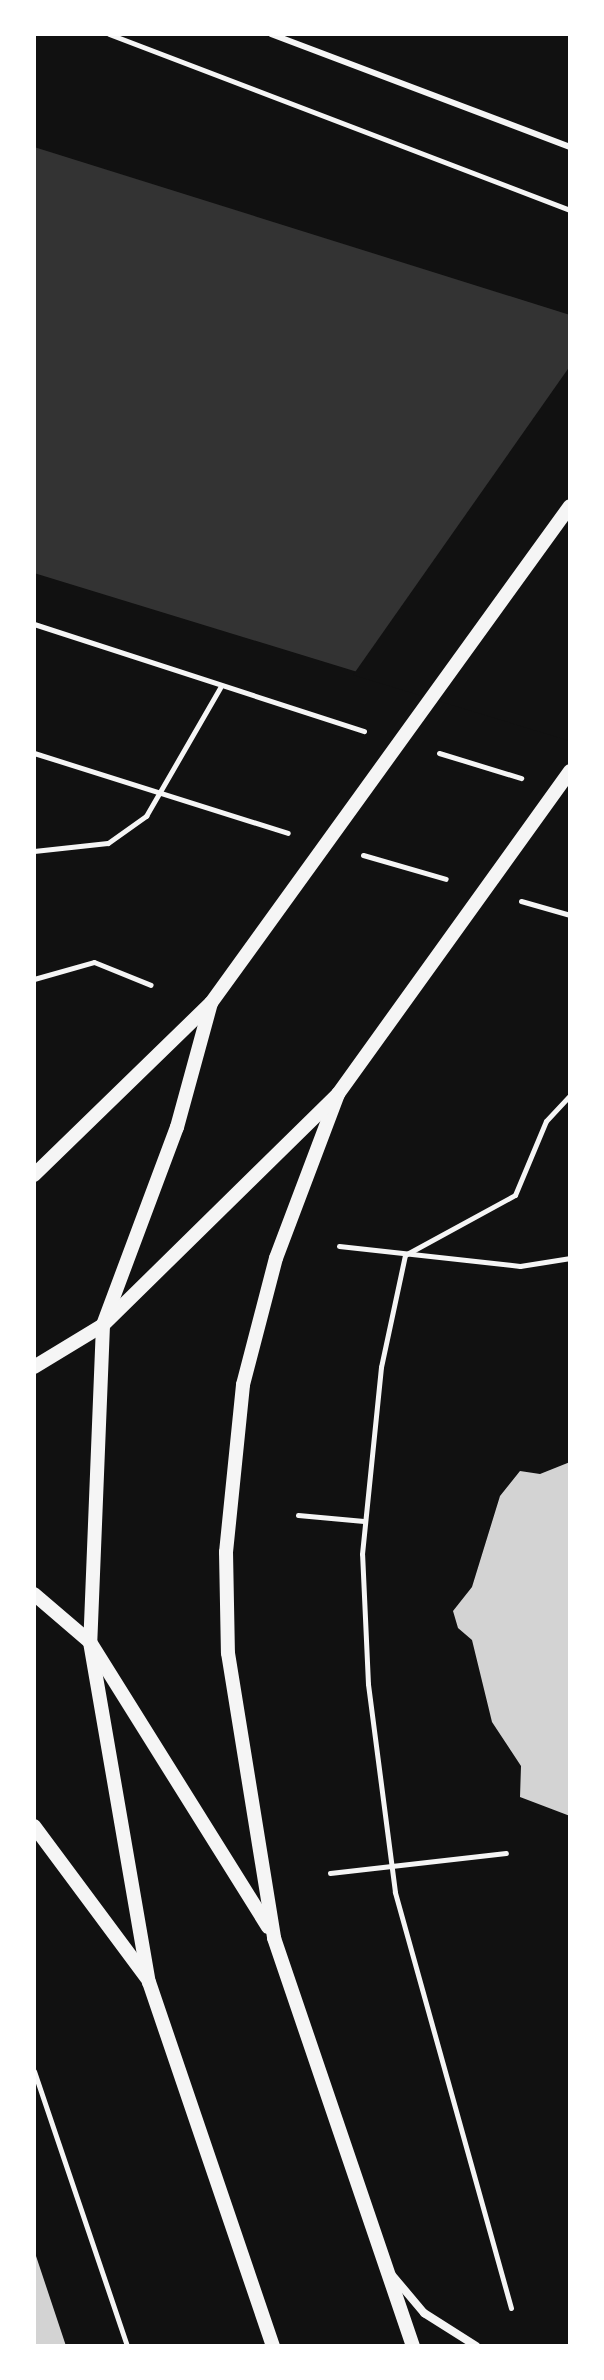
<!DOCTYPE html>
<html>
<head>
<meta charset="utf-8">
<style>
  body { margin:0 }
  #map { position:relative; width:604px; height:2380px; overflow:hidden; background:#111; font-family:Bitter,serif }
  div>[style] { position:absolute }
  .water>* { inset:0; background:#333 }
  .pier>* { inset:0; background:#111 }
  .building>* { inset:0; background:#d3d3d3 }
  .path>* { height:5px; margin:-2.5px; padding:0 2.5px; transform-origin:2.5px; border-radius:2.5px; background:#f5f5f5 }
  .service>* { height:6px; margin:-3px; padding:0 3px; transform-origin:3px; border-radius:3px; background:#f5f5f5 }
  .minor>* { height:8px; margin:-4px; padding:0 4px; transform-origin:4px; border-radius:4px; background:#f5f5f5 }
  .tertiary>* { height:14px; margin:-7px; padding:0 7px; transform-origin:7px; border-radius:7px; background:#f5f5f5 }
  span { translate:-50% -50%; white-space:nowrap; text-align:center; line-height:1.15; -webkit-text-stroke:8px #fff; paint-order:stroke }
  .frame { position:absolute; inset:0; border:36px solid #fff; pointer-events:none }
</style>
</head>
<body>
<div id="map">
  <div class="water">
    <div style="clip-path:polygon(34px 147px,570px 315px,570px 737px,34px 573px)"></div>
  </div>
  <div class="pier">
    <div style="clip-path:polygon(570px 366px,570px 741px,353px 675px)"></div>
  </div>
  <div class="building">
    <div style="clip-path:polygon(570px 1462px,570px 1816px,520px 1797px,521px 1766px,492px 1722px,472px 1640px,458px 1628px,453px 1611px,472px 1587px,500px 1496px,520px 1471px,540px 1474px)"></div>
    <div style="clip-path:polygon(34px 2253px,35px 2253px,66px 2346px,34px 2346px)"></div>
  </div>
  <div class="path">
    <div style="left:109px;top:34px;width:493px;rotate:20.9deg"></div>
    <div style="left:34px;top:624px;width:347px;rotate:18deg"></div>
    <div style="left:34px;top:753px;width:266px;rotate:17.5deg"></div>
    <div style="left:439px;top:753px;width:86px;rotate:17deg"></div>
    <div style="left:34px;top:851px;width:74px;rotate:-6.2deg"></div>
    <div style="left:108px;top:843px;width:47px;rotate:-35.4deg"></div>
    <div style="left:146px;top:816px;width:148px;rotate:-60deg"></div>
    <div style="left:363px;top:855px;width:86px;rotate:16.1deg"></div>
    <div style="left:521px;top:901px;width:51px;rotate:15.9deg"></div>
    <div style="left:34px;top:979px;width:62px;rotate:-15.8deg"></div>
    <div style="left:94px;top:962px;width:61px;rotate:22deg"></div>
    <div style="left:339px;top:1246px;width:182px;rotate:6.3deg"></div>
    <div style="left:520px;top:1266px;width:51px;rotate:-9.1deg"></div>
    <div style="left:298px;top:1515px;width:66px;rotate:5.2deg"></div>
    <div style="left:330px;top:1873px;width:177px;rotate:-6.5deg"></div>
    <div style="left:34px;top:2071px;width:290px;rotate:71.3deg"></div>
    <div style="left:511px;top:2308px;width:432px;rotate:-105.6deg"></div>
    <div style="left:395px;top:1892px;width:210px;rotate:-97.4deg"></div>
    <div style="left:368px;top:1684px;width:130px;rotate:-92.6deg"></div>
    <div style="left:362px;top:1554px;width:188px;rotate:-84.2deg"></div>
    <div style="left:381px;top:1367px;width:115px;rotate:-77.9deg"></div>
    <div style="left:405px;top:1255px;width:125px;rotate:-28.6deg"></div>
    <div style="left:515px;top:1195px;width:80px;rotate:-67.3deg"></div>
    <div style="left:546px;top:1121px;width:35px;rotate:-47deg"></div>
  </div>
  <div class="service">
    <div style="left:271px;top:34px;width:320px;rotate:20.7deg"></div>
  </div>
  <div class="minor">
    <div style="left:392px;top:2275px;width:50px;rotate:49.9deg"></div>
    <div style="left:424px;top:2313px;width:62px;rotate:32.4deg"></div>
  </div>
  <div class="tertiary">
    <div style="left:211px;top:1003px;width:129px;rotate:105.3deg"></div>
    <div style="left:177px;top:1127px;width:211px;rotate:110.5deg"></div>
    <div style="left:103px;top:1325px;width:317px;rotate:92.3deg"></div>
    <div style="left:90px;top:1642px;width:345px;rotate:80.2deg"></div>
    <div style="left:149px;top:1982px;width:385px;rotate:71.2deg"></div>
    <div style="left:338px;top:1094px;width:175px;rotate:110.7deg"></div>
    <div style="left:276px;top:1258px;width:131px;rotate:104.6deg"></div>
    <div style="left:243px;top:1385px;width:168px;rotate:95.8deg"></div>
    <div style="left:226px;top:1552px;width:101px;rotate:88.9deg"></div>
    <div style="left:228px;top:1653px;width:289px;rotate:80.8deg"></div>
    <div style="left:274px;top:1938px;width:431px;rotate:71.2deg"></div>
    <div style="left:34px;top:1175px;width:247px;rotate:-44.2deg"></div>
    <div style="left:211px;top:1003px;width:613px;rotate:-54.16deg"></div>
    <div style="left:34px;top:1367px;width:81px;rotate:-31.3deg"></div>
    <div style="left:103px;top:1325px;width:330px;rotate:-44.5deg"></div>
    <div style="left:338px;top:1094px;width:398px;rotate:-54.3deg"></div>
    <div style="left:34px;top:1594px;width:74px;rotate:40.6deg"></div>
    <div style="left:90px;top:1642px;width:336px;rotate:58deg"></div>
    <div style="left:34px;top:1826px;width:189px;rotate:53.4deg"></div>
  </div>
  <div class="frame"></div>
</div>
</body>
</html>
